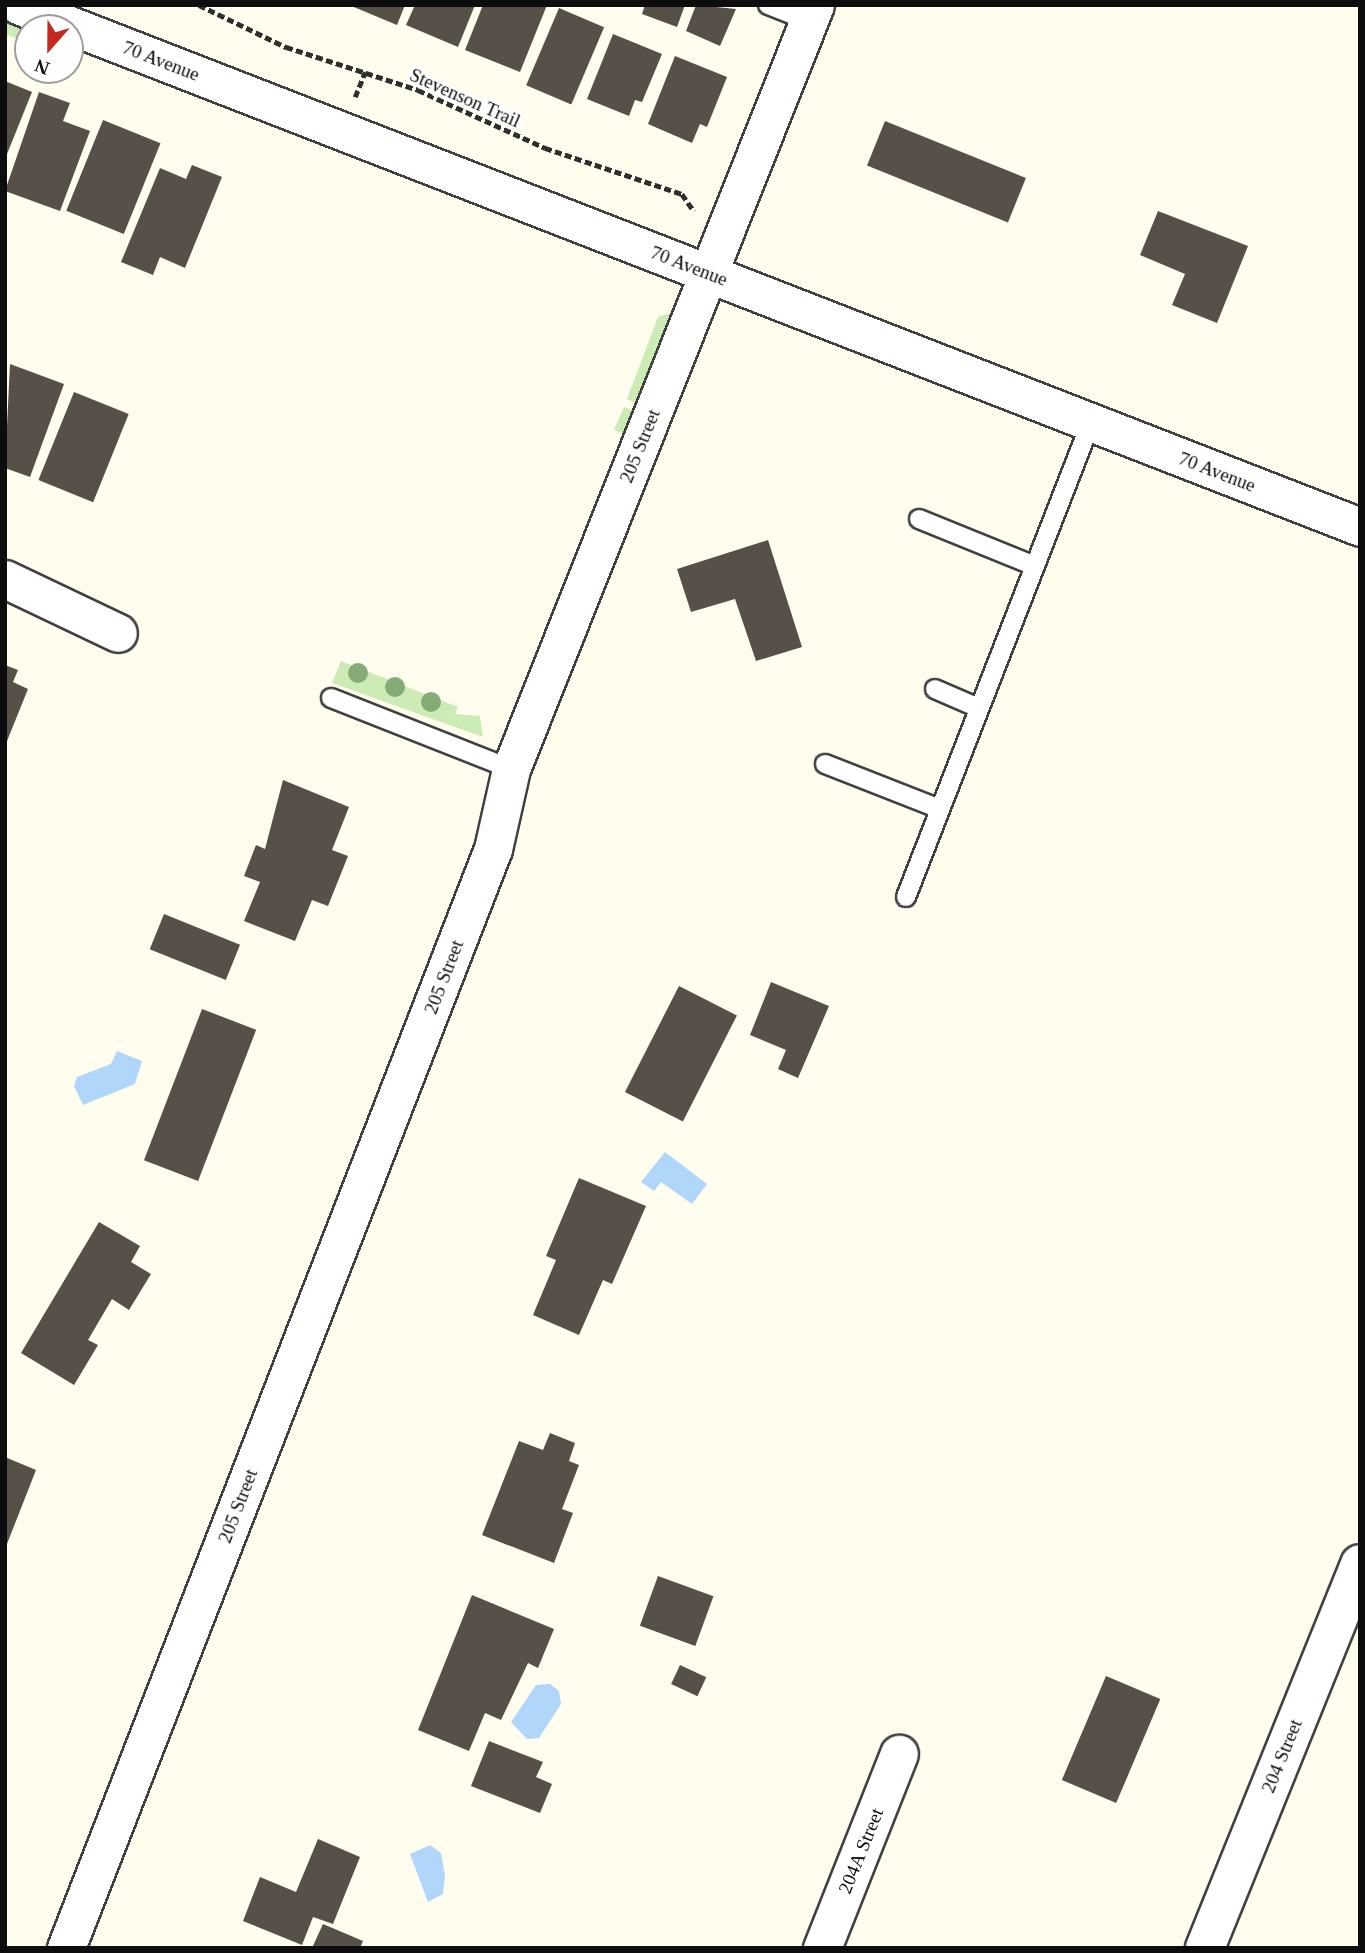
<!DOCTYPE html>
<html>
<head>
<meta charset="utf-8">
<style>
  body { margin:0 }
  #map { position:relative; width:1365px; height:1953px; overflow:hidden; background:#fffdee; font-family:Georgia,serif }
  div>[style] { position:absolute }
  .green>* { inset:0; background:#ccebb5 }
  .water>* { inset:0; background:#b0d6f9 }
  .building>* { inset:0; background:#575049; transform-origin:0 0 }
  .path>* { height:4.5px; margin-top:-2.25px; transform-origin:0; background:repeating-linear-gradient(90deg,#2f2f2f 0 7px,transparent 0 10.5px) }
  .roads { filter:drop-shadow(2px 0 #404040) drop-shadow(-2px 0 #404040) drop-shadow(0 2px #404040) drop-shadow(0 -2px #404040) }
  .service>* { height:18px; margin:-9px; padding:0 9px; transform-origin:9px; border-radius:9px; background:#fff }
  .minor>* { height:37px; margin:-18.5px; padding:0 18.5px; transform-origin:18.5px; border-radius:18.5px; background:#fff }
  .tertiary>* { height:38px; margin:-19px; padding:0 19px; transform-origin:19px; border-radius:19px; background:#fff }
  .trees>* { width:20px; height:20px; margin:-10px; border-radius:50%; background:#85ab79 }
  span { translate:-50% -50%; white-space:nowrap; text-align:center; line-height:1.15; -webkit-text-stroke:7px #fff; paint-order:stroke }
  .street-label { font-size:19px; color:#0d0d0d }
  .frame { position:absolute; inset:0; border:7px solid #0d0d0d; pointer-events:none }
  .north { position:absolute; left:14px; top:14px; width:70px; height:70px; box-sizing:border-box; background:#fff; border:2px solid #9e9e9e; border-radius:50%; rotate:201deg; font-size:19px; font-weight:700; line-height:28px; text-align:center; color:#0d0d0d }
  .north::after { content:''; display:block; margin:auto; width:24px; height:32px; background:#c4281f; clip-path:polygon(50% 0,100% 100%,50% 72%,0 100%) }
</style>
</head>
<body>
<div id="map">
  <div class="green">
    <div style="clip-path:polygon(5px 10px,28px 29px,28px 43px,5px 34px)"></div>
    <div style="clip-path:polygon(671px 313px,672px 323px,629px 436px,614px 430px,624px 407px,632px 410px,635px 403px,627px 399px,658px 317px)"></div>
    <div style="clip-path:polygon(341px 661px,458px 707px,455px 714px,480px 716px,483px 737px,332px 683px)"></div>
  </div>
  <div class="water">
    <div style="clip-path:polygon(117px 1051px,142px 1061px,135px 1084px,83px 1105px,74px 1086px,77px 1077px,111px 1064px)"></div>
    <div style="clip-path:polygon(665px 1152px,707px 1184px,692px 1204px,661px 1182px,654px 1191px,641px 1182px)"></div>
    <div style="clip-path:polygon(550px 1684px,559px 1691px,561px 1704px,539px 1738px,527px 1739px,511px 1722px,536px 1685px)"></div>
    <div style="clip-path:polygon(430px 1845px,441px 1853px,445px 1876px,443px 1894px,428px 1902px,410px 1854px)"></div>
  </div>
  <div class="building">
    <div style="clip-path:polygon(349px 5px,405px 5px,397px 25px)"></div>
    <div style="clip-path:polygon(415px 5px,475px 5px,458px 47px,406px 25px)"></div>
    <div style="clip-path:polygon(483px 5px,547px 5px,520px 72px,465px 50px)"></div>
    <div style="clip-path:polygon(645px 5px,685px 5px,677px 27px,642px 14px)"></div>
    <div style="clip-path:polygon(696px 5px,736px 9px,720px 46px,686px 31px)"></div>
    <div style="left:559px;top:8px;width:49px;height:84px;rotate:23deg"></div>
    <div style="clip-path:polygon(613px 34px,662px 54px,642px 102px,635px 100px,629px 116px,587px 99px)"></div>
    <div style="clip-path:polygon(675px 56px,727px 77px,707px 127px,700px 124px,692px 143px,648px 124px)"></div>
    <div style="clip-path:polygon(5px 81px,32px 92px,5px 159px)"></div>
    <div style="clip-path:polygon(39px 92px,70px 103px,63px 121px,90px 131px,60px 211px,5px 191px)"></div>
    <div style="left:103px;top:120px;width:62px;height:98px;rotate:22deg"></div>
    <div style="left:885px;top:121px;width:152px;height:48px;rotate:22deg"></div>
    <div style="clip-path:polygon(192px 165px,222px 177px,185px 268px,160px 257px,153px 275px,121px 262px,160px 168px,186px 179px)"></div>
    <div style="clip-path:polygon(1158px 211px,1248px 246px,1217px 323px,1172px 305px,1185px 274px,1140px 255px)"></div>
    <div style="clip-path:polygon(10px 364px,64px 384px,30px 477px,5px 468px)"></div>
    <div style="left:74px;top:392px;width:59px;height:95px;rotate:22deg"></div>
    <div style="clip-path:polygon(768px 540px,802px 647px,756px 661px,735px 599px,691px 612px,677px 569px)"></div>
    <div style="clip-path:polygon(5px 665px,18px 670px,13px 682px,28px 689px,5px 746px)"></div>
    <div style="clip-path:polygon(283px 780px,349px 807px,332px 850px,348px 856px,328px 906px,312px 900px,295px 941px,244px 921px,260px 882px,244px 876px,256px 845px,265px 849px)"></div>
    <div style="left:164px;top:914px;width:82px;height:38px;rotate:22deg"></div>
    <div style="clip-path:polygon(771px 982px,829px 1006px,798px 1078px,778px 1069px,786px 1050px,750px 1035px)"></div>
    <div style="left:679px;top:986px;width:65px;height:119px;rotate:27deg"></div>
    <div style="left:202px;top:1009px;width:58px;height:162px;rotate:21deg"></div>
    <div style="clip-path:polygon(579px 1178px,646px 1206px,612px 1284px,603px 1280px,579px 1335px,533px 1315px,556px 1260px,546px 1256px)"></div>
    <div style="clip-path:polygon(99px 1222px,140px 1246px,131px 1262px,151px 1274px,129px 1310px,112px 1299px,88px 1340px,98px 1345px,74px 1385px,21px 1353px)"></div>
    <div style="clip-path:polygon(550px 1433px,575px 1443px,569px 1461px,579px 1465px,562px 1509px,573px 1513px,554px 1563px,482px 1535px,519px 1441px,543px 1450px)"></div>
    <div style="clip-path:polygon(5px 1457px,36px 1470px,5px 1549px)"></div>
    <div style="left:658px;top:1576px;width:59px;height:53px;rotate:20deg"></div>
    <div style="clip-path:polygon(472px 1595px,554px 1629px,538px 1668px,528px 1663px,501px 1720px,485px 1713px,469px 1751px,418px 1730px)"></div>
    <div style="left:680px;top:1665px;width:29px;height:21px;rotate:25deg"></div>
    <div style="left:1106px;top:1676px;width:59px;height:113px;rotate:23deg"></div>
    <div style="clip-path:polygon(489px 1741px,543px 1762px,536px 1777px,552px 1784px,540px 1813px,471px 1786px)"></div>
    <div style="clip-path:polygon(318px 1839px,360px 1857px,333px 1924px,313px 1917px,302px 1945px,243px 1921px,260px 1877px,296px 1892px)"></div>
    <div style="clip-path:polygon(323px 1924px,363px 1941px,360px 1948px,312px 1948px)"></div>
  </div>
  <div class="path">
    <div style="left:199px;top:5px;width:97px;rotate:25.8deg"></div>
    <div style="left:286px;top:47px;width:139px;rotate:18deg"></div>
    <div style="left:418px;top:90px;width:140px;rotate:24.5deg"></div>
    <div style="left:545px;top:148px;width:145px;rotate:18.6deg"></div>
    <div style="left:682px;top:194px;width:21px;rotate:55deg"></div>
    <div style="left:355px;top:97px;width:27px;rotate:-68deg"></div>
  </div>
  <div class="roads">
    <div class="service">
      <div style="left:768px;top:5px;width:44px;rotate:21.3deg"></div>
      <div style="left:919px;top:519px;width:125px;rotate:22.1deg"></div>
      <div style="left:935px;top:689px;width:48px;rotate:23.4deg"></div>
      <div style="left:331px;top:698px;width:193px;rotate:21.5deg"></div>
      <div style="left:825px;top:764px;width:123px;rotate:21.4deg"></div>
      <div style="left:906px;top:897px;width:510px;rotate:-68.72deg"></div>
    </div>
    <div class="minor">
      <div style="left:18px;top:5px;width:1440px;rotate:21.25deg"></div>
      <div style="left:5px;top:579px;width:125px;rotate:25.5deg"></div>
      <div style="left:66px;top:1948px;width:1179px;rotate:-68.77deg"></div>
      <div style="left:493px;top:849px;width:82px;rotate:-77.3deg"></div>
      <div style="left:511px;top:769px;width:822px;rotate:-68.3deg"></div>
      <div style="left:822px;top:1948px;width:209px;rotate:-68.4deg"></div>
    </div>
    <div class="tertiary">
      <div style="left:1205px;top:1948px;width:414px;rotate:-68deg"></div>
    </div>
  </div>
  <div class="trees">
    <div style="left:358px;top:673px"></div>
    <div style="left:395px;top:687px"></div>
    <div style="left:431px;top:702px"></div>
  </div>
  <div class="street-label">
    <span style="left:161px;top:61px;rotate:21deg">70 Avenue</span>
    <span style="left:465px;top:98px;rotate:24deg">Stevenson Trail</span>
    <span style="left:689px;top:266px;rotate:21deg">70 Avenue</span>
    <span style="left:640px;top:446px;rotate:-68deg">205 Street</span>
    <span style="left:1217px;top:472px;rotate:21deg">70 Avenue</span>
    <span style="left:444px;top:977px;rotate:-69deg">205 Street</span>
    <span style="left:238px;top:1506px;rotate:-69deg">205 Street</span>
    <span style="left:1282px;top:1756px;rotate:-68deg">204 Street</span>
    <span style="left:861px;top:1851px;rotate:-68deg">204A Street</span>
  </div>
  <div class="frame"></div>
  <div class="north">N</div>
</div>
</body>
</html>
